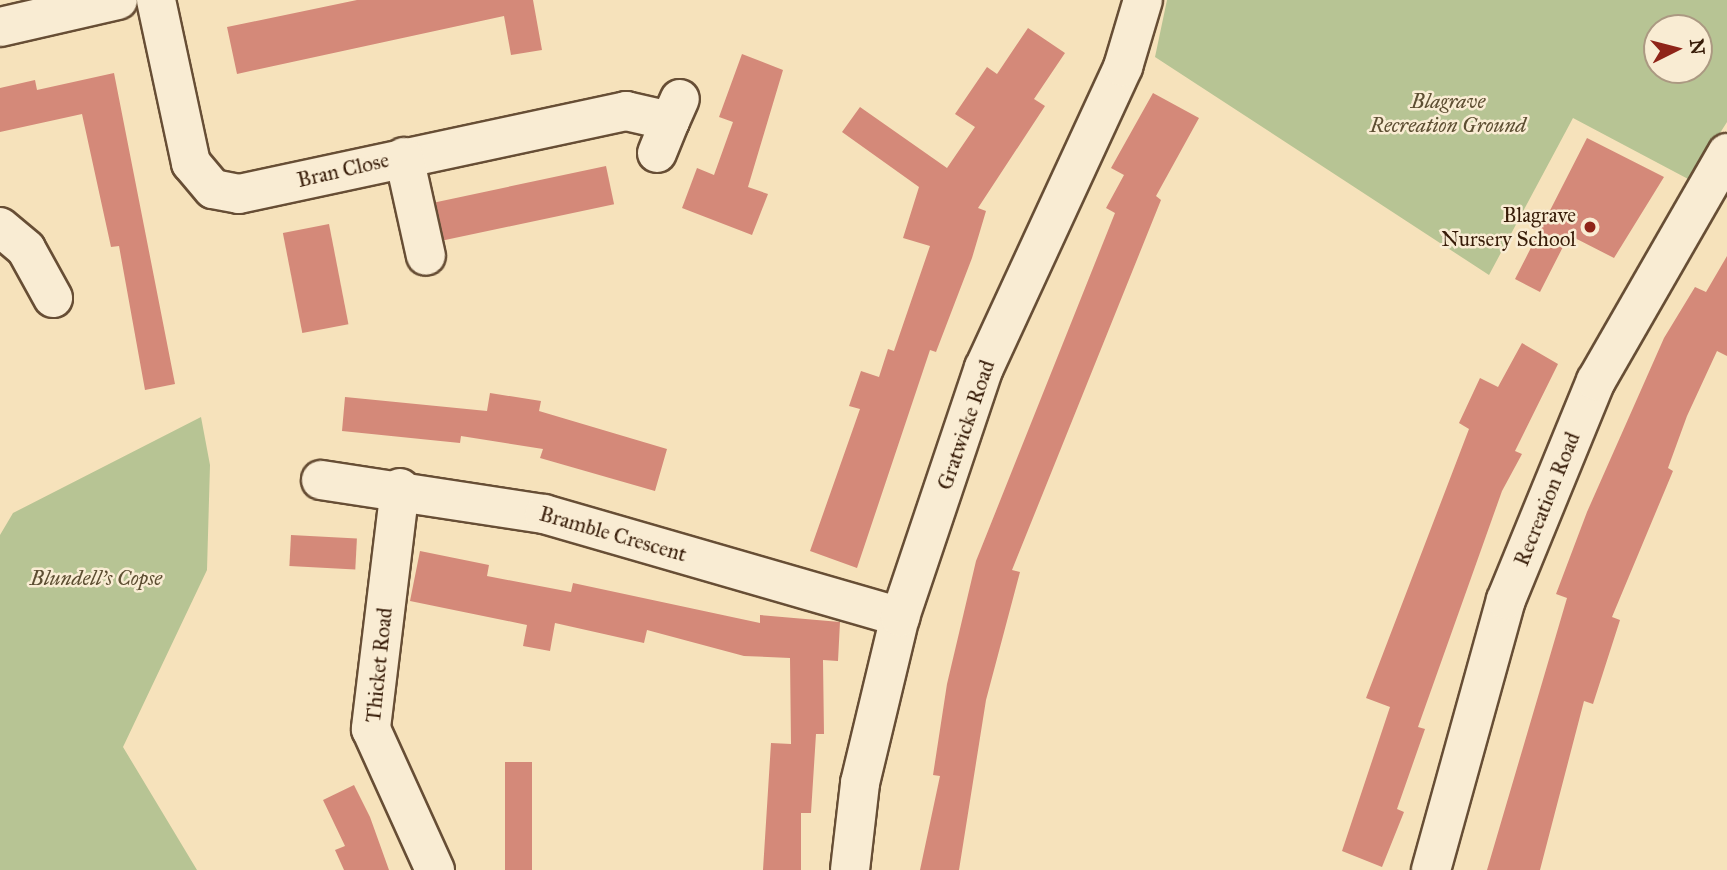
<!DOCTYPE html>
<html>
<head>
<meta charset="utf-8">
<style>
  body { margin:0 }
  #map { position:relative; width:1727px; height:870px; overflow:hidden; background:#f6e2bb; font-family:"IM FELL Great Primer",serif }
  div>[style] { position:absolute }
  .green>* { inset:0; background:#b7c494 }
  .building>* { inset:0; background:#d48979; transform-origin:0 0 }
  .roads { filter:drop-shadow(2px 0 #674e35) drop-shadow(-2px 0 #674e35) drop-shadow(0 2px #674e35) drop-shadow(0 -2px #674e35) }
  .minor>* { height:38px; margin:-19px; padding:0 19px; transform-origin:19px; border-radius:19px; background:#f9ecd3 }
  .dots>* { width:19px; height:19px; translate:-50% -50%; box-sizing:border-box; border:4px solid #f9ecd3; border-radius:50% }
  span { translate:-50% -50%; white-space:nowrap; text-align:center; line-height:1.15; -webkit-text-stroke:5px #f9ecd3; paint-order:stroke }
  .park-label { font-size:21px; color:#5d4e32; font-style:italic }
  .street-label { font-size:21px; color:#371c08 }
  .poi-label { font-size:21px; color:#371c08 }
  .right { translate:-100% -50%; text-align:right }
  .north { position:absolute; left:1643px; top:14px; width:70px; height:70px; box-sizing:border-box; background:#f9ecd3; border:2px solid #ab9982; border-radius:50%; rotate:84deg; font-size:19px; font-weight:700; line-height:28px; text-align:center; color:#371c08 }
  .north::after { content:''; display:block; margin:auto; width:24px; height:32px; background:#8f2418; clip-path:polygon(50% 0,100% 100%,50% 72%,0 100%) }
</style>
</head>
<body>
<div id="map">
  <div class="green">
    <div style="clip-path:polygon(evenodd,1167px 0,1727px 0,1727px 122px,1690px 180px,1573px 118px,1489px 275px,1155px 57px,1167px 0,1657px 28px,1699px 28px,1699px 70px,1657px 70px,1657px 28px)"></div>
    <div style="clip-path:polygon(201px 417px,210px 465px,207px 570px,123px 747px,197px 870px,0 870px,0 535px,13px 513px)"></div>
  </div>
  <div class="building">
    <div style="clip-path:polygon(357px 0,533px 0,542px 50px,511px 55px,504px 16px,237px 74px,227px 27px)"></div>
    <div style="clip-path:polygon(1028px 28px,1065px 53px,1034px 99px,1045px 106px,978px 208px,986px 211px,972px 258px,936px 352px,930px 350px,857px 568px,810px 551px,860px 409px,849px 406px,861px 371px,879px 377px,888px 349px,894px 351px,930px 246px,903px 238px,919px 187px,842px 132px,860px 107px,947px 168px,975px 127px,955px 114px,987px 67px,997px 74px)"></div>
    <div style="clip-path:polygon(742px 54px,783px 70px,748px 187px,768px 194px,752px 235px,682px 208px,697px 168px,714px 175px,733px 122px,719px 117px)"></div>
    <div style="clip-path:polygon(114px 73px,175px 384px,145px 390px,119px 246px,111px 247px,82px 114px,0 132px,0 88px,35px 80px,37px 90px)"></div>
    <div style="clip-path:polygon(1153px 93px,1199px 118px,1156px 196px,1161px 200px,1012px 570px,1020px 572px,986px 700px,959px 870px,920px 870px,940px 776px,933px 775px,947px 684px,976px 561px,1115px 213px,1106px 208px,1124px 175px,1111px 168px)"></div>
    <div style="clip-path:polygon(1587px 138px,1664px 177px,1614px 258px,1569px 235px,1540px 292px,1515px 279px)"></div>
    <div style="left:606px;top:166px;width:39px;height:174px;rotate:78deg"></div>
    <div style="left:329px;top:224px;width:102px;height:47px;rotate:79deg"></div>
    <div style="clip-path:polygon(1727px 256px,1727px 356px,1717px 351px,1687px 416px,1668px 468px,1673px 471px,1612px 617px,1620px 620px,1593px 704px,1584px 701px,1540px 870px,1487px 870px,1567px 598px,1556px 594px,1587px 512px,1664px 338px,1695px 287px,1706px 292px)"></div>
    <div style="clip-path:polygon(1522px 343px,1558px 364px,1515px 451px,1522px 454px,1502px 491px,1418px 727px,1425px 729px,1397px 809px,1404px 812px,1382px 867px,1342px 851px,1390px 707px,1366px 698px,1469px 429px,1459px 423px,1480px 378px,1498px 387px)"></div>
    <div style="clip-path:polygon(490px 393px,541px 401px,539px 411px,667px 449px,655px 491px,540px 458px,543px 449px,461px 436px,460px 443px,342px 431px,345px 397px,487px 411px)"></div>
    <div style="left:291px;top:535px;width:66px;height:31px;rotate:3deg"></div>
    <div style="clip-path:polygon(420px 551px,489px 565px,487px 576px,571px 592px,573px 583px,760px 623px,760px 615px,840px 622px,838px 661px,823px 660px,824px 734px,816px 734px,811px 813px,801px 813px,801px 870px,763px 870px,771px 743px,791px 744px,790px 658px,744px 656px,647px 630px,644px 643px,555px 623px,550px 651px,523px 646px,527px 625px,410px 601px)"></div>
    <div style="left:505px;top:762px;width:27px;height:108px"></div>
    <div style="clip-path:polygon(354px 785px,370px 817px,389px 870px,344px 870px,335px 850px,345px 846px,323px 800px)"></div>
  </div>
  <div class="roads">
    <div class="minor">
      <div style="left:156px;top:0;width:167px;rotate:77.9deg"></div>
      <div style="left:191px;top:163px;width:34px;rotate:50deg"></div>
      <div style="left:213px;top:189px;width:26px;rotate:11deg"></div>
      <div style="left:239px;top:194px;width:396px;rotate:-12.1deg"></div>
      <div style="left:626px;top:111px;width:45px;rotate:12.8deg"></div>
      <div style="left:670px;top:121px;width:24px;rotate:-66deg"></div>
      <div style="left:0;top:27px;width:121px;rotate:-12.9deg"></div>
      <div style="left:657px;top:153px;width:35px;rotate:-68deg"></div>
      <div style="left:404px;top:157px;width:101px;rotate:77.5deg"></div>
      <div style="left:0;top:227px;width:34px;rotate:40deg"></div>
      <div style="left:26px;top:249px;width:56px;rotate:61.1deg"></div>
      <div style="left:321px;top:480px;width:226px;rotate:8.7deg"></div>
      <div style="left:544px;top:514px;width:371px;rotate:16.1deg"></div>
      <div style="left:400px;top:488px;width:243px;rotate:96.9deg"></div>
      <div style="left:371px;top:729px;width:155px;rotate:65.6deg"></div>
      <div style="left:850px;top:870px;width:88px;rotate:-83.4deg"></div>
      <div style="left:860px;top:783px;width:171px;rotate:-76.5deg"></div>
      <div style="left:900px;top:617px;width:263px;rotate:-71.4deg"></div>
      <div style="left:984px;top:368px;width:332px;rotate:-65.2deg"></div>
      <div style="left:1123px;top:67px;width:70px;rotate:-73.4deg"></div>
      <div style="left:1431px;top:870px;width:280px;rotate:-74.5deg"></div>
      <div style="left:1506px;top:600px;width:237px;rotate:-67.7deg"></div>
      <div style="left:1596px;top:381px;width:263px;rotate:-60.1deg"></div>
    </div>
  </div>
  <div class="dots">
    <div style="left:1590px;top:227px;background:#8f2418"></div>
  </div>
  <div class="park-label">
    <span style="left:1448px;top:113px">Blagrave<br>Recreation Ground</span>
    <span style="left:96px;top:578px">Blundell's Copse</span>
  </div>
  <div class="street-label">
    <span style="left:343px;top:170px;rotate:-13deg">Bran Close</span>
    <span style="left:966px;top:425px;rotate:-71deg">Gratwicke Road</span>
    <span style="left:1547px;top:499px;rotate:-68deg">Recreation Road</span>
    <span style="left:613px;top:534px;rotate:16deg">Bramble Crescent</span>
    <span style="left:379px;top:665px;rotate:-84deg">Thicket Road</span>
  </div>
  <div class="poi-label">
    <span class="right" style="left:1576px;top:227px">Blagrave<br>Nursery School</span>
  </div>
  <div class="north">N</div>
</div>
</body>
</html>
